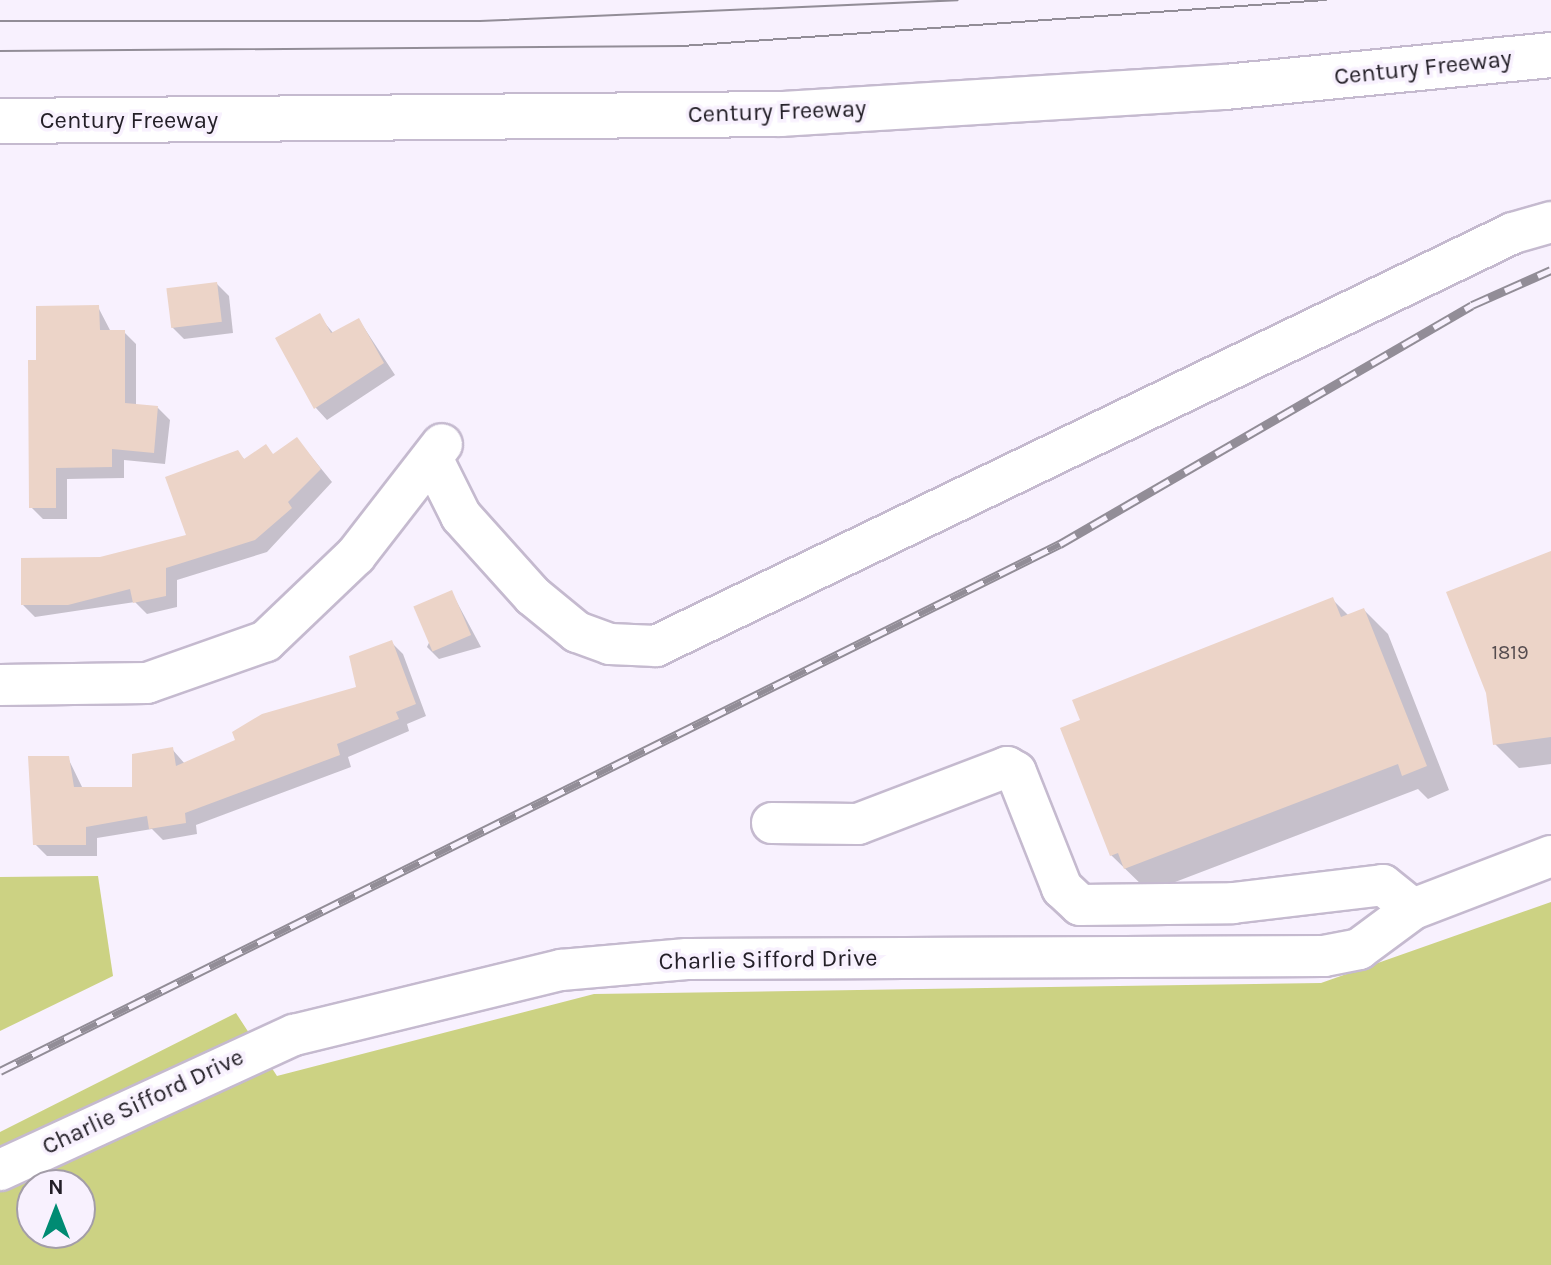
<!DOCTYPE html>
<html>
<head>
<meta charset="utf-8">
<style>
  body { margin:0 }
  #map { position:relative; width:1551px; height:1265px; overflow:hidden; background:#f8f1fe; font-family:Karla,sans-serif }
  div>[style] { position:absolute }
  .green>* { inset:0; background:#ccd283 }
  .shadow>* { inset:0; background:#0003 }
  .building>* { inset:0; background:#ecd4c8; transform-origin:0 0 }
  .roads { filter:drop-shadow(2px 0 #c5bacf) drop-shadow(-2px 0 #c5bacf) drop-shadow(0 2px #c5bacf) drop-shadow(0 -2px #c5bacf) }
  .minor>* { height:40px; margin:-20px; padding:0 20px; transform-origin:20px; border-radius:20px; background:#fff }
  .highway>* { height:44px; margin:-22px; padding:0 22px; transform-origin:22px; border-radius:22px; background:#fff }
  .tram>* { height:2px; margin:-1px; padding:0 1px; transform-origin:1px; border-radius:1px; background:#928d97 }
  .rail>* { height:9px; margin-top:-4.5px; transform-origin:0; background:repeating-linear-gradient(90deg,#f8f1fe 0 18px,#928d97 0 36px); box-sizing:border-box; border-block:2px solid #928d97 }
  span { translate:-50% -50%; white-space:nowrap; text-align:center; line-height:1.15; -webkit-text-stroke:7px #f8f1fe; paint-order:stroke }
  .number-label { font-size:20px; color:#554c4f }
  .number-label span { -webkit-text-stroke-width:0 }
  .street-label { font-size:24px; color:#231f27 }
  .north { position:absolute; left:16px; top:1169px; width:80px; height:80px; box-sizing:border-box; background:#f8f1fe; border:2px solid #a39da8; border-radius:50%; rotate:0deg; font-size:22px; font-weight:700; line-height:32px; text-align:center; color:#231f27 }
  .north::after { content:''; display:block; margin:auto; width:28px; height:36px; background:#008b73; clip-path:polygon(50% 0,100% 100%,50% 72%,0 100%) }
</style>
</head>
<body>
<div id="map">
  <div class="green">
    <div style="clip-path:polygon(98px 876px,113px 976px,0 1031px,0 877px)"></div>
    <div style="clip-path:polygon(evenodd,1551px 902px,1551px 1265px,0 1265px,0 1132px,236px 1013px,277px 1076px,594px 994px,1321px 983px,1551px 902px,32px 1185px,80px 1185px,80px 1233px,32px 1233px,32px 1185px)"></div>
  </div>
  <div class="shadow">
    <div style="clip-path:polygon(217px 284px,229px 296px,233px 333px,184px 339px,172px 327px)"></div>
    <div style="clip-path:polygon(98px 307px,111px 332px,124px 332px,136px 344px,136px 406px,158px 408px,170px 420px,165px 464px,124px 460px,124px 478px,67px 479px,67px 519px,43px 519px,31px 507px,38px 362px)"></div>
    <div style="clip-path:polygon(319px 316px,334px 334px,359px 320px,395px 375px,327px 420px,316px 408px)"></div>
    <div style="clip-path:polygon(297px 439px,332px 482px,267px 552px,177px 580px,177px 607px,147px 614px,135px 602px,35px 617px,23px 605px,100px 559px,189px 536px,237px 452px,246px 461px,274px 455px)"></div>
    <div style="clip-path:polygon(1551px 555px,1551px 764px,1519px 768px,1495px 744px)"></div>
    <div style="clip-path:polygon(452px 593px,481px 647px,439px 659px,427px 647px)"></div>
    <div style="clip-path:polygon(1333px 600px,1349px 616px,1364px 610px,1388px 634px,1449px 790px,1428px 799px,1418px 789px,1149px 892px,1111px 855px)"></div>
    <div style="clip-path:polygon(391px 642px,403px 654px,426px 716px,407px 724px,409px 731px,348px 757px,351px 767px,196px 825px,197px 834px,163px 840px,152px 829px,97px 838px,97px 856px,47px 856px,35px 844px,68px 758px,83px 789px,134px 789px,172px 749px,185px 764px,358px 689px)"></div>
  </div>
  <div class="building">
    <div style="left:217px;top:282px;width:40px;height:51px;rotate:83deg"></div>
    <div style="clip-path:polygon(99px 305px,100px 330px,125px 330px,125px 403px,158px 406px,154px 453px,112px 449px,112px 467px,56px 468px,56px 508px,29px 508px,28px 360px,36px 360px,36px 306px)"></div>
    <div style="clip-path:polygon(320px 313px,331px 333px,359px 318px,384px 363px,314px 409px,275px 338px)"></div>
    <div style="clip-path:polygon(297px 437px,321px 469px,288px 502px,292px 508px,255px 540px,166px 568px,166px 596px,133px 603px,130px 589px,68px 605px,21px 605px,21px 558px,100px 557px,186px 535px,165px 477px,238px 450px,244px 459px,266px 444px,273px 454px)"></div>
    <div style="clip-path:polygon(1551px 551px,1551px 737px,1493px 745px,1486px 693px,1446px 592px)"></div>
    <div style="left:452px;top:590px;width:49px;height:42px;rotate:67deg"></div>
    <div style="clip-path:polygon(1333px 597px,1341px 617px,1364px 608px,1427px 766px,1402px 776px,1398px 764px,1124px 869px,1118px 853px,1110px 856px,1060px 728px,1080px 720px,1072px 700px)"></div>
    <div style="clip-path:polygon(392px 640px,416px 704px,396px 712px,399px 719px,337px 744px,340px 755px,185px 813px,186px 823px,149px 829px,147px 816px,86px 827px,86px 845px,33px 845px,28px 756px,69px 756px,74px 787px,132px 787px,132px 754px,173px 747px,176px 766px,235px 740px,232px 732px,262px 714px,356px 687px,349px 656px)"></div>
  </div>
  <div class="roads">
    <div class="minor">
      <div style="left:433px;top:460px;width:63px;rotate:63.4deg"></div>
      <div style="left:461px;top:516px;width:108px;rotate:48deg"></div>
      <div style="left:533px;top:596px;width:57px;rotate:39.3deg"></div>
      <div style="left:577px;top:632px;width:35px;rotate:20deg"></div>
      <div style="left:610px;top:644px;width:46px;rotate:2.5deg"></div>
      <div style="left:656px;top:646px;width:951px;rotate:-25.73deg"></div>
      <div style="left:1513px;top:233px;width:40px;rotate:-16deg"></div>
      <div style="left:0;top:685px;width:147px;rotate:-0.8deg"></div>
      <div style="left:147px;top:683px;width:126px;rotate:-19.4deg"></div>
      <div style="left:266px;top:641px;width:124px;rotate:-43.7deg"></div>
      <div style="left:356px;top:555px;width:140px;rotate:-52.2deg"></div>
      <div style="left:772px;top:823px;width:86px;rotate:0.7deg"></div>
      <div style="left:858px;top:824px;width:160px;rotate:-20.9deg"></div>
      <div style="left:1007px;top:767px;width:10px;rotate:29deg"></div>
      <div style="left:1016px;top:772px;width:125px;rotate:68.4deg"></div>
      <div style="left:1062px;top:888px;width:25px;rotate:43deg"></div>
      <div style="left:1080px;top:905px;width:153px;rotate:-0.7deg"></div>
      <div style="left:1233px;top:903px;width:151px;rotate:-6.8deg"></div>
      <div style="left:1383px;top:885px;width:38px;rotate:39deg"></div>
      <div style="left:0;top:1170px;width:324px;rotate:-24.7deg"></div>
      <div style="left:294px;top:1035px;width:275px;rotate:-13.7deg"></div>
      <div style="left:561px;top:970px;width:126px;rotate:-5deg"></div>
      <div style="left:687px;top:959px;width:637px;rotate:-0.27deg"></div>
      <div style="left:1324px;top:956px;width:36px;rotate:-11deg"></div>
      <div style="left:1359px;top:949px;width:67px;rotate:-36.5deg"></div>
      <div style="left:1413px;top:909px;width:148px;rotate:-21deg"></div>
    </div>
    <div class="highway">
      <div style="left:0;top:121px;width:781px;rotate:-0.51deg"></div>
      <div style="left:781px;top:114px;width:445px;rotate:-3.5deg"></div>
      <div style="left:1225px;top:87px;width:328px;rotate:-5.6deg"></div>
    </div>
  </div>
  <div class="tram">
    <div style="left:0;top:21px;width:480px"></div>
    <div style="left:480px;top:21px;width:478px;rotate:-2.5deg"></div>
    <div style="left:0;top:51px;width:682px;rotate:-0.42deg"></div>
    <div style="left:682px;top:46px;width:646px;rotate:-4.09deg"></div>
  </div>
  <div class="rail">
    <div style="left:0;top:1071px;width:1184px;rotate:-26.44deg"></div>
    <div style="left:1060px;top:544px;width:476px;rotate:-30.1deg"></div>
    <div style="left:1472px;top:305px;width:86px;rotate:-23.9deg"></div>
  </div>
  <div class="number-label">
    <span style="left:1510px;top:652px">1819</span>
  </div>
  <div class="street-label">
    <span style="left:1423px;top:68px;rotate:-6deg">Century Freeway</span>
    <span style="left:777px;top:112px;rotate:-2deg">Century Freeway</span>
    <span style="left:129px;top:121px">Century Freeway</span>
    <span style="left:768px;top:960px;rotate:-1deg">Charlie Sifford Drive</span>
    <span style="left:143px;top:1102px;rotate:-25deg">Charlie Sifford Drive</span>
  </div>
  <div class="north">N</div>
</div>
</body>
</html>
